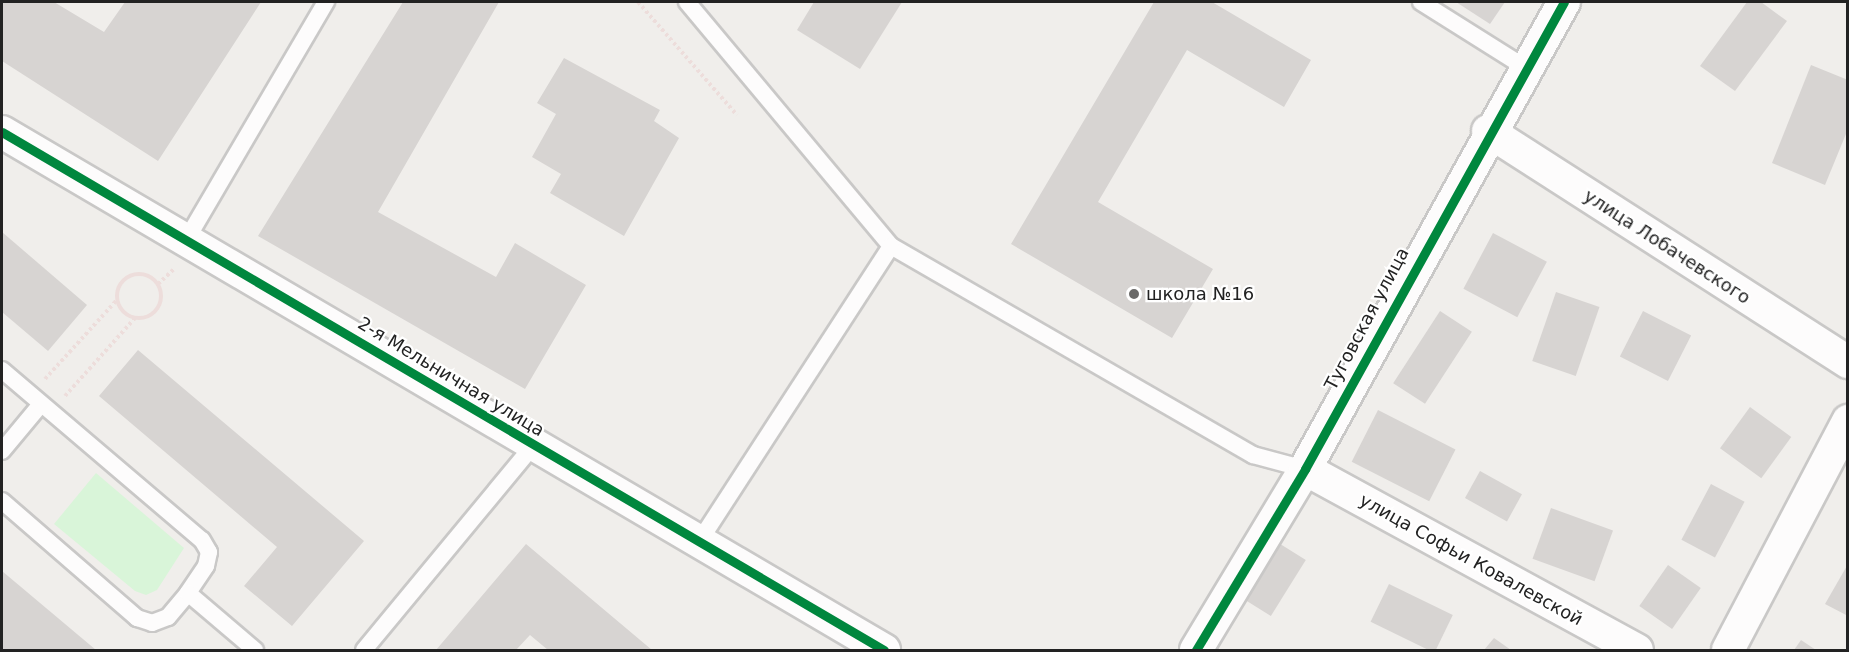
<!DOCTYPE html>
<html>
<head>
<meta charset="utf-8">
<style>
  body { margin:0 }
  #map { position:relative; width:1849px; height:652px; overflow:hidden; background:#f0eeeb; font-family:"DejaVu Sans",sans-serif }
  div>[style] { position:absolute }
  .park>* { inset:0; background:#d9f5d9 }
  .building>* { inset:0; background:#d7d4d2; transform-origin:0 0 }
  .path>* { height:4px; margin-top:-2px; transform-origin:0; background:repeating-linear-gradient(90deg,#eddddb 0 3px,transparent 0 6px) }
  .path>.ring { margin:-2px; padding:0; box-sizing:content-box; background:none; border:4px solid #eddddb; border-radius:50% }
  .roads { filter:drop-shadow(2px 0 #c9c8c7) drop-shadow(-2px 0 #c9c8c7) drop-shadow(0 2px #c9c8c7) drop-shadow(0 -2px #c9c8c7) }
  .lane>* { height:16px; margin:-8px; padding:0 8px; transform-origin:8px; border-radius:8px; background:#fdfcfc }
  .street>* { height:32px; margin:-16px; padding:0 16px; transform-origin:16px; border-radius:16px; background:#fdfcfc }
  .cycleway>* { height:9px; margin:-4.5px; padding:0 4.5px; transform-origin:4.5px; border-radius:4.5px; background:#00873e }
  .dots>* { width:16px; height:16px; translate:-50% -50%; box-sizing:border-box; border:3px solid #fff; border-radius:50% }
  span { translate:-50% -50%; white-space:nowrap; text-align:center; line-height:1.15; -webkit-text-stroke:4.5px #fff; paint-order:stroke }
  .street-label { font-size:18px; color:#222 }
  .poi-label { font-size:18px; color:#222 }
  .left { translate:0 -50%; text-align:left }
  .frame { position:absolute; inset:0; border:3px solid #222; pointer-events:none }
</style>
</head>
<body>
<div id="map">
  <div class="park">
    <div style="clip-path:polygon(96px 473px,184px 548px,157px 590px,146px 595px,135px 591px,54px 524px)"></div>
  </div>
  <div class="building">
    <div style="clip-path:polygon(2px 2px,54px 2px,104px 32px,125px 2px,261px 2px,158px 161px,2px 61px)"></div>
    <div style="clip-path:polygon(403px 2px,499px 2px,378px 212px,496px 277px,515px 243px,586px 285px,525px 389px,258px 236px)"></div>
    <div style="clip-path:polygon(814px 2px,902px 2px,860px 69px,797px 30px)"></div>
    <div style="clip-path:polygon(1154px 2px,1212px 2px,1311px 60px,1284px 107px,1187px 50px,1098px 202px,1213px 269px,1172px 338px,1011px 244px)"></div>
    <div style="clip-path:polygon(1456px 2px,1505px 2px,1490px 24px)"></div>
    <div style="clip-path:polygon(1747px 2px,1761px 2px,1787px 21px,1735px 91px,1700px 66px)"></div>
    <div style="clip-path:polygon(564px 58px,660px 110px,654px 121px,679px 138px,624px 236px,550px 193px,561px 174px,532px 157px,556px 114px,537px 103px)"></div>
    <div style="clip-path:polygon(1811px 65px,1848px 80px,1848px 129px,1825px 185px,1772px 163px)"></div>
    <div style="clip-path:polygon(2px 232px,87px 305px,48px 351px,2px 312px)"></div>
    <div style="left:1493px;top:233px;width:61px;height:63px;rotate:28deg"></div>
    <div style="left:1556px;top:292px;width:46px;height:73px;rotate:19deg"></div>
    <div style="left:1440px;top:311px;width:38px;height:86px;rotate:33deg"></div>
    <div style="left:1643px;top:311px;width:54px;height:51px;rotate:27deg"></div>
    <div style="clip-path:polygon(138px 350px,364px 541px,292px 626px,244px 586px,277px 547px,99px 396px)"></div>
    <div style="left:1750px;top:407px;width:51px;height:51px;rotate:36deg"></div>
    <div style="left:1378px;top:410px;width:87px;height:58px;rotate:27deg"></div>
    <div style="left:1480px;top:471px;width:48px;height:31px;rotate:29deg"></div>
    <div style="left:1711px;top:484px;width:38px;height:63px;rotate:28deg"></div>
    <div style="left:1551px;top:508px;width:66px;height:54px;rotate:20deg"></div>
    <div style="left:1277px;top:542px;width:34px;height:66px;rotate:32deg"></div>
    <div style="clip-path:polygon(526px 544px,652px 650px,548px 650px,530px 635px,516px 650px,436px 650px)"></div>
    <div style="clip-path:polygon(1848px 564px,1848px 616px,1825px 604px)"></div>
    <div style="left:1668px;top:565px;width:40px;height:50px;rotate:35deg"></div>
    <div style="clip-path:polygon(2px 571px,96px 650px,2px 650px)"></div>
    <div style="left:1389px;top:584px;width:71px;height:42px;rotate:26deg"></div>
    <div style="clip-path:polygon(1494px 638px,1511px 650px,1484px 650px)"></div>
    <div style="clip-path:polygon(1801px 640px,1816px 650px,1794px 650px)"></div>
  </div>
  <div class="path">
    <div style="left:638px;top:2px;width:150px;rotate:48.8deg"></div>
    <div class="ring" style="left:117px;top:274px;width:40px;height:40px"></div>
    <div style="left:158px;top:284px;width:23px;rotate:-43deg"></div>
    <div style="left:45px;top:379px;width:107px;rotate:-47.7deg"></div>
    <div style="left:65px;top:396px;width:105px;rotate:-48.1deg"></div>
  </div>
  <div class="roads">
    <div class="lane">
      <div style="left:687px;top:2px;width:318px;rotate:50.1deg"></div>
      <div style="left:891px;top:246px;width:418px;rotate:30deg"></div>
      <div style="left:1253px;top:455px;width:54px;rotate:15.1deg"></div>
      <div style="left:1421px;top:2px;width:124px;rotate:32.2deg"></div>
      <div style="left:188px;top:237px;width:273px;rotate:-59.6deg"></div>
      <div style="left:2px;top:370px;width:262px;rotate:40.4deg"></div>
      <div style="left:202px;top:540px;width:14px;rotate:60deg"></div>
      <div style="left:209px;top:552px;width:14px;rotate:102deg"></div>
      <div style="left:206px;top:566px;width:32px;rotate:124deg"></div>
      <div style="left:2px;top:451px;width:61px;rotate:-50.3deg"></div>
      <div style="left:2px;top:501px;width:179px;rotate:40.9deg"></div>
      <div style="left:137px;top:618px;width:16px;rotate:18deg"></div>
      <div style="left:152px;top:623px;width:17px;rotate:-21deg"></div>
      <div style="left:168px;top:617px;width:31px;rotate:-50deg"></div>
      <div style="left:188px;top:593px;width:88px;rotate:40.4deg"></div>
      <div style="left:697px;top:545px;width:356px;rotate:-57deg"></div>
      <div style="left:364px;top:650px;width:265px;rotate:-50.4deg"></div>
    </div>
    <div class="street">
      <div style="left:1488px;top:131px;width:428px;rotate:32.7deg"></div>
      <div style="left:2px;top:132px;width:1023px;rotate:30.43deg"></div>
      <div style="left:1305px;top:469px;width:378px;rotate:28.6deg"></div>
      <div style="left:1196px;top:650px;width:211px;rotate:-58.9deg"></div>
      <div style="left:1305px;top:469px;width:534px;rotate:-60.99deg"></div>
      <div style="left:1728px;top:650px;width:259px;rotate:-62.3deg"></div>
    </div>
  </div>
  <div class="cycleway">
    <div style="left:2px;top:132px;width:1023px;rotate:30.43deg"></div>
    <div style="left:1196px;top:650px;width:211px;rotate:-58.9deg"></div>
    <div style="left:1305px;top:469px;width:534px;rotate:-60.99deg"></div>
  </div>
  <div class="dots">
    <div style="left:1134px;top:294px;background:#6a6968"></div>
  </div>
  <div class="street-label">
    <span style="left:1667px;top:247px;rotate:33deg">улица Лобачевского</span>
    <span style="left:1367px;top:319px;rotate:-62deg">Туговская улица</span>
    <span style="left:451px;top:377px;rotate:31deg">2-я Мельничная улица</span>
    <span style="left:1471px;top:560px;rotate:29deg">улица Софьи Ковалевской</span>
  </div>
  <div class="poi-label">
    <span class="left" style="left:1146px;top:294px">школа №16</span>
  </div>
  <div class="frame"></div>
</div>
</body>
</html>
